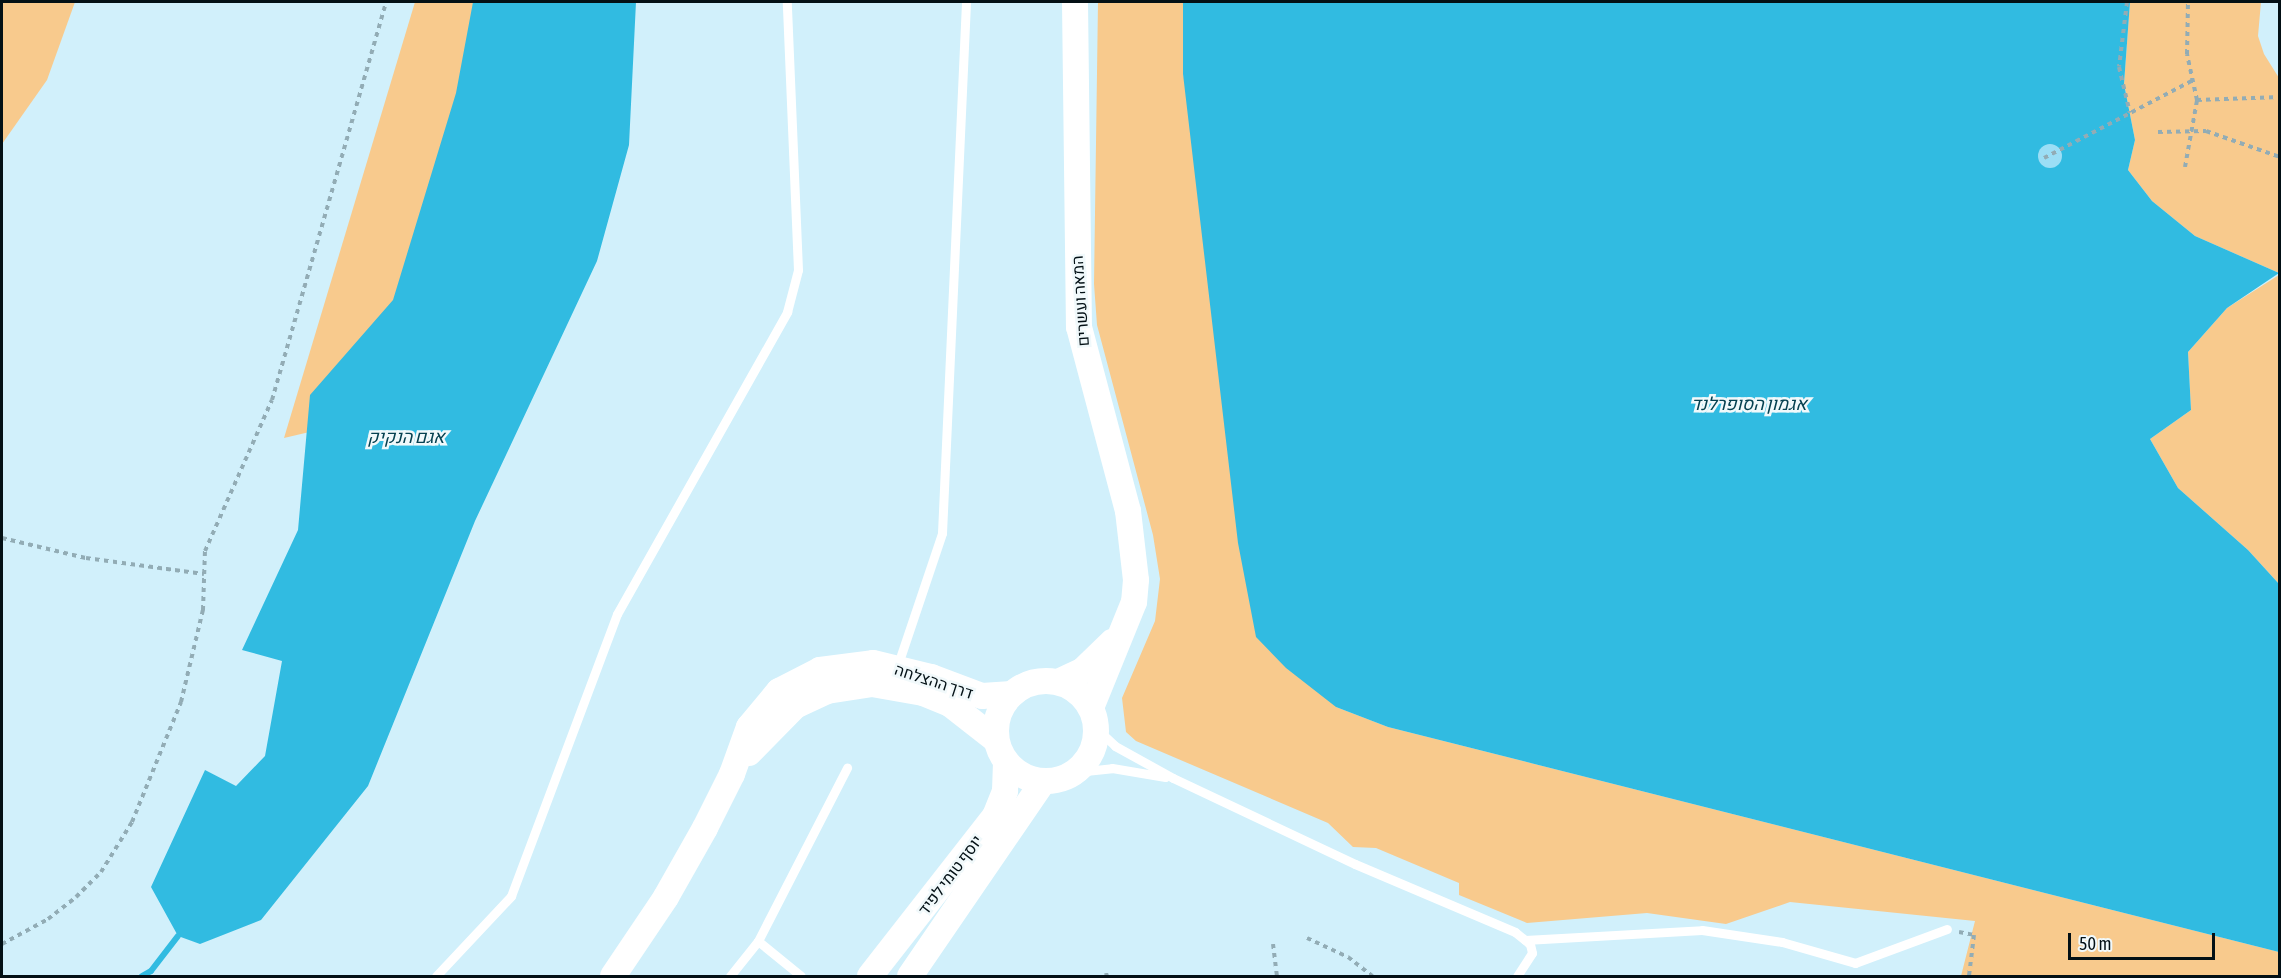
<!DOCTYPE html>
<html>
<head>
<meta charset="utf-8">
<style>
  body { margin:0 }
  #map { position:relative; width:2281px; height:978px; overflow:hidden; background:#d1f0fb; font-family:"Asap Condensed",Heebo,sans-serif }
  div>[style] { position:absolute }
  .green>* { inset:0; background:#f8ca8d }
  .water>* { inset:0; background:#31bbe1 }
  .stream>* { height:6px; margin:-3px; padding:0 3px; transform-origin:3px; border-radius:3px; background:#31bbe1 }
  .building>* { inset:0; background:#9bdef5 }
  .round { border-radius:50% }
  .path>* { height:4px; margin-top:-2px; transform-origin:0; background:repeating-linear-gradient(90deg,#92acb5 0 4.5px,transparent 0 9px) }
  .lane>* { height:9px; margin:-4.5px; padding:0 4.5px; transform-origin:4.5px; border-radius:4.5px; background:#fff }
  .secondary>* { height:26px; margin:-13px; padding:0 13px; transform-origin:13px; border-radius:13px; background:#fff }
  .secondary>.ring { margin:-13px; padding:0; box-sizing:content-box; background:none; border:26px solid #fff; border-radius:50% }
  span { translate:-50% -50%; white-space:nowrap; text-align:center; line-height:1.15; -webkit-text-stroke:5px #f1f9fb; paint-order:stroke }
  .street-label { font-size:16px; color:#031015 }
  .water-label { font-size:18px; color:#054151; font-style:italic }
  .frame { position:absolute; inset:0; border:3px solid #031015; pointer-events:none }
  .scale { position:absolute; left:2068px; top:933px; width:147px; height:27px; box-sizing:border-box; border:3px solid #031015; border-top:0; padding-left:8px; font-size:18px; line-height:21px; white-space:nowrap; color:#031015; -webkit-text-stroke:4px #f1f9fb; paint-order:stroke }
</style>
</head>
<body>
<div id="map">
  <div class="green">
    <div style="clip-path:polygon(2px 2px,75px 2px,47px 80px,2px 144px)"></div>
    <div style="clip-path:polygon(415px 2px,498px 2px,352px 422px,284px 438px)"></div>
    <div style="clip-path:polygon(1098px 2px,1183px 2px,1183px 74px,1336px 707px,1388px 727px,2279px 952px,2279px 976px,1961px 976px,1975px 921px,1790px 902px,1726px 924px,1647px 913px,1527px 923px,1459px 895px,1459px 883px,1376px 848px,1353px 847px,1328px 823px,1136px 741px,1126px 732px,1122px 698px,1155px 621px,1160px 579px,1153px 535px,1097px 325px,1094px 284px)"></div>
    <div style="clip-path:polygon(2130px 2px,2261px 2px,2258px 36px,2264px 54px,2279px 78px,2279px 273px,2195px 236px,2152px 201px,2128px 170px,2135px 140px,2124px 84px)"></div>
    <div style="clip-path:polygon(2279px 275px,2279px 584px,2248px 550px,2178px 488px,2150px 439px,2191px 410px,2188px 352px,2227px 308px)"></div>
  </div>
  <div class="water">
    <div style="clip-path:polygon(473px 2px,636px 2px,629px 145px,597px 261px,475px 521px,368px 786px,261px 920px,200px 944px,178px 936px,151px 887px,205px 770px,236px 786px,265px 756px,282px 661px,242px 650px,298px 530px,310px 395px,393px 300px,456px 93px)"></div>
    <div style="clip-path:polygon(1183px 2px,2130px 2px,2124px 84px,2135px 140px,2128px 170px,2152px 201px,2195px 236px,2279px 273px,2227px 308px,2188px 352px,2191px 410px,2150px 439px,2178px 488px,2248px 550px,2279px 584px,2279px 952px,1388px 727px,1336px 707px,1286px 668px,1256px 637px,1238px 543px,1183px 74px)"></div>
  </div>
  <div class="stream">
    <div style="left:142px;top:976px;width:10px;rotate:-29deg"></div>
    <div style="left:151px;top:971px;width:44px;rotate:-52.4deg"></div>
  </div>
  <div class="building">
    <div class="round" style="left:2038px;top:144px;width:24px;height:24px"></div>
  </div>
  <div class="path">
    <div style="left:2127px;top:2px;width:65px;rotate:97deg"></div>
    <div style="left:2119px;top:67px;width:47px;rotate:76.6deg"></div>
    <div style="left:2197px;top:100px;width:83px;rotate:-2.1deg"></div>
    <div style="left:2158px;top:132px;width:48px;rotate:-1.2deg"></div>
    <div style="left:2206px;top:131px;width:78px;rotate:19.4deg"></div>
    <div style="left:2044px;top:158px;width:168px;rotate:-27.6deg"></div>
    <div style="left:2185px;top:167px;width:68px;rotate:-79.8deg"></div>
    <div style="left:2197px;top:100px;width:47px;rotate:-102.3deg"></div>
    <div style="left:2187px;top:54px;width:52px;rotate:-88.9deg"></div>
    <div style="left:2px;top:538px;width:86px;rotate:13.4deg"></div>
    <div style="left:86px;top:558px;width:119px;rotate:7.7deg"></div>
    <div style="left:1959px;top:932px;width:15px;rotate:11deg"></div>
    <div style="left:1974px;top:935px;width:41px;rotate:97deg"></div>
    <div style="left:1307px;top:938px;width:45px;rotate:24.9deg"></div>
    <div style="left:1348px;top:957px;width:31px;rotate:38deg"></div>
    <div style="left:2px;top:944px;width:52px;rotate:-28.5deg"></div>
    <div style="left:48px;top:919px;width:36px;rotate:-38deg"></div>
    <div style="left:76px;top:897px;width:35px;rotate:-45deg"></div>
    <div style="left:101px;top:872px;width:59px;rotate:-58.2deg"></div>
    <div style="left:132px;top:822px;width:130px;rotate:-67.8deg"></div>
    <div style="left:181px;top:702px;width:95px;rotate:-76.6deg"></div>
    <div style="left:203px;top:610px;width:59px;rotate:-88.1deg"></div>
    <div style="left:205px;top:551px;width:165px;rotate:-66.1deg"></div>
    <div style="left:272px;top:400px;width:414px;rotate:-74deg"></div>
    <div style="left:1273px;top:944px;width:32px;rotate:83deg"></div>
    <div style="left:1106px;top:973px;width:3px;rotate:72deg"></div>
  </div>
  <div class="lane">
    <div style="left:897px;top:667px;width:141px;rotate:-71.4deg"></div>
    <div style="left:942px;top:533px;width:532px;rotate:-87.41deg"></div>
    <div style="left:1097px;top:729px;width:25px;rotate:43deg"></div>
    <div style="left:1115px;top:746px;width:66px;rotate:28.9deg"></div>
    <div style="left:1173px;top:778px;width:201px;rotate:25.3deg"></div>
    <div style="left:1355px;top:864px;width:174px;rotate:23deg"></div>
    <div style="left:1515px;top:932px;width:19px;rotate:39deg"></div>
    <div style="left:1530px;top:944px;width:9px;rotate:77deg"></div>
    <div style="left:1532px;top:953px;width:27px;rotate:123deg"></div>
    <div style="left:1076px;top:772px;width:36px;rotate:-6deg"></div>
    <div style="left:1112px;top:768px;width:54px;rotate:9.6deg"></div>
    <div style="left:1525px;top:940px;width:177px;rotate:-3.2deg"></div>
    <div style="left:1702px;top:930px;width:81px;rotate:8.5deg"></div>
    <div style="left:1782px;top:942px;width:76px;rotate:16deg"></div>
    <div style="left:1855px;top:963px;width:98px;rotate:-20.3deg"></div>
    <div style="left:758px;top:941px;width:55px;rotate:39.1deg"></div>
    <div style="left:436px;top:976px;width:110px;rotate:-46.8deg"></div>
    <div style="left:511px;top:896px;width:301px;rotate:-69.4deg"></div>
    <div style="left:617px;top:614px;width:347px;rotate:-60.6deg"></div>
    <div style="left:787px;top:312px;width:43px;rotate:-75.3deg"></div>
    <div style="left:798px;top:270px;width:268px;rotate:-92.4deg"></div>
    <div style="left:730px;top:976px;width:45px;rotate:-51.3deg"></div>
    <div style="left:758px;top:941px;width:195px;rotate:-62.8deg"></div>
  </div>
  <div class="secondary">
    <div style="left:1075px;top:2px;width:325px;rotate:89.3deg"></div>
    <div style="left:1079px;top:327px;width:190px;rotate:75.1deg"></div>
    <div style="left:1128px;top:511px;width:69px;rotate:83.4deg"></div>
    <div style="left:1136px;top:580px;width:22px;rotate:95deg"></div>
    <div style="left:1134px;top:602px;width:114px;rotate:112.1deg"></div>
    <div class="ring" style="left:996px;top:681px;width:74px;height:74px"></div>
    <div style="left:1058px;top:682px;width:26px;rotate:-25deg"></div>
    <div style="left:1082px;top:671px;width:42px;rotate:-44deg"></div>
    <div style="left:749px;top:753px;width:66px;rotate:-45.6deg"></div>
    <div style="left:795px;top:706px;width:35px;rotate:-25deg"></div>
    <div style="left:827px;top:691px;width:46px;rotate:-8.8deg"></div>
    <div style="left:872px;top:684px;width:52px;rotate:10deg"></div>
    <div style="left:923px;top:693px;width:29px;rotate:22deg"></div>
    <div style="left:950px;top:704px;width:58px;rotate:38deg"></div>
    <div style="left:613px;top:976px;width:95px;rotate:-56.1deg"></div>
    <div style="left:666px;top:897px;width:79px;rotate:-60.5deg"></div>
    <div style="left:705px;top:828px;width:60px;rotate:-63.4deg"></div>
    <div style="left:732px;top:774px;width:50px;rotate:-70.1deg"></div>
    <div style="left:749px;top:727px;width:47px;rotate:-50.2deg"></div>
    <div style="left:779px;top:691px;width:46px;rotate:-27.1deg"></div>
    <div style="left:820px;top:670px;width:53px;rotate:-7.5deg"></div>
    <div style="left:873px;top:663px;width:60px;rotate:13.6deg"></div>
    <div style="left:931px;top:677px;width:54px;rotate:20.4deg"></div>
    <div style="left:982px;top:696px;width:30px;rotate:-4deg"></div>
    <div style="left:870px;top:976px;width:203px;rotate:-52deg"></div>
    <div style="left:995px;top:816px;width:27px;rotate:-68deg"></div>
    <div style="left:1005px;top:791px;width:28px;rotate:-88deg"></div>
    <div style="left:910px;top:976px;width:235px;rotate:-55.6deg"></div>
  </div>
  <div class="street-label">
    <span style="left:1080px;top:301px;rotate:-94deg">המאה ועשרים</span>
    <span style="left:934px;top:681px;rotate:18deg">דרך ההצלחה</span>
    <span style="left:950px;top:875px;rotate:-53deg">יוסף טומי לפיד</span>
  </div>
  <div class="water-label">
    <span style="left:1749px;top:404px">אגמון הסופרלנד</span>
    <span style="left:406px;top:437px">אגם הנקיק</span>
  </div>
  <div class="frame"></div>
  <div class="scale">50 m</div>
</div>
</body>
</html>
